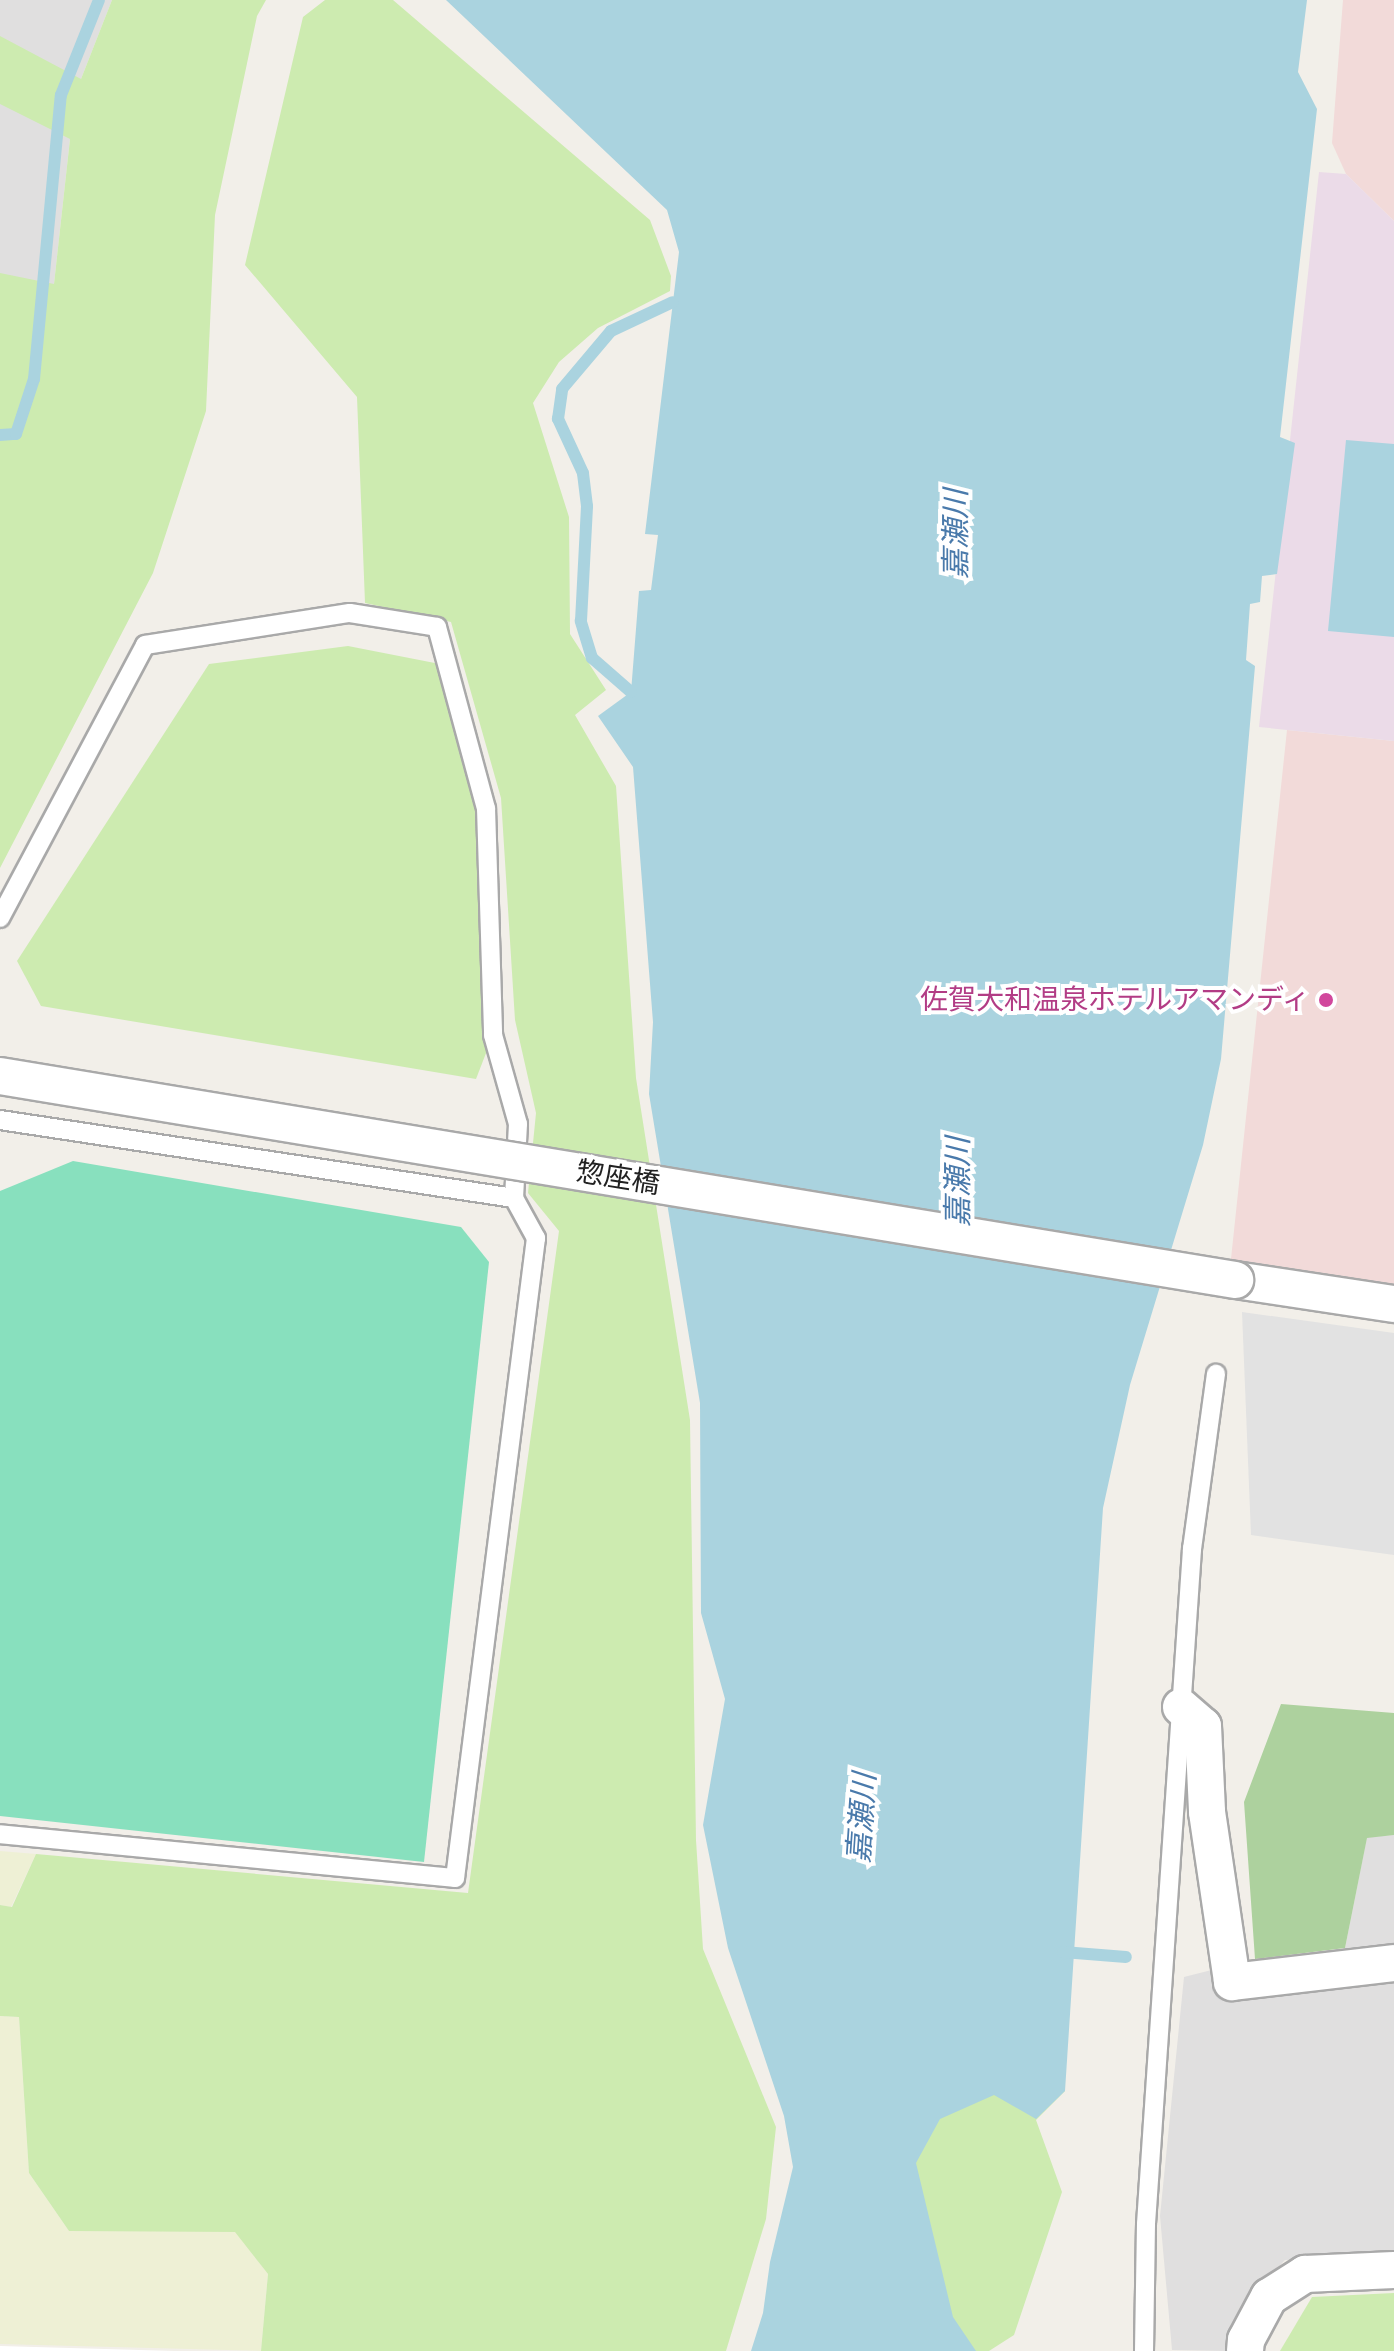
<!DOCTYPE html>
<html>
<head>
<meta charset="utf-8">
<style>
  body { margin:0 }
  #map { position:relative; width:1394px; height:2351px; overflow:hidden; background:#f2efe9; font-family:"Roboto Condensed","Noto Sans JP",sans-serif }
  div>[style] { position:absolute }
  .residential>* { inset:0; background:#e0dfdf }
  .commercial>* { inset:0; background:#f2dad9 }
  .industrial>* { inset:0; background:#ebdbe8 }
  .farmland>* { inset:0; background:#eef0d5 }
  .grass>* { inset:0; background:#cdebb0 }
  .forest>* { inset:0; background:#add19e }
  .pitch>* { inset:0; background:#88e0be }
  .parking>* { inset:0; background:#e2e2e2 }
  .water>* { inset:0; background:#aad3df }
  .pier>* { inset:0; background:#fff }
  .stream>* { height:12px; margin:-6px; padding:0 6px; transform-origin:6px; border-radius:6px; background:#aad3df }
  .roads { filter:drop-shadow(2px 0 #a9a9a9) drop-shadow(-2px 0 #a9a9a9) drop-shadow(0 2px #a9a9a9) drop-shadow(0 -2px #a9a9a9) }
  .service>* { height:18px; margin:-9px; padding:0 9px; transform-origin:9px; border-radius:9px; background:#fff }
  .minor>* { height:36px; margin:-18px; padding:0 18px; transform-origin:18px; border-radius:18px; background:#fff }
  .bridges { filter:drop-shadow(2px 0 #a9a9a9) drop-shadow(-2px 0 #a9a9a9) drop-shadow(0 2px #a9a9a9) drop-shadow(0 -2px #a9a9a9) }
  .minor-bridge>* { height:36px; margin:-18px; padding:0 18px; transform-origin:18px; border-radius:18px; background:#fff }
  .dots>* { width:22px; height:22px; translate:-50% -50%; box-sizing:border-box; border:4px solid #fff; border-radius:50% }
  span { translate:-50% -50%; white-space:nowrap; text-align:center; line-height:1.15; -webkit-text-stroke:8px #fff; paint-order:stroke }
  .hotel-label { font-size:28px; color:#b23c85 }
  .right { translate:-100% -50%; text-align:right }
  .street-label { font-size:28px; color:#222 }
  .water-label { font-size:30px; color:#4a7aab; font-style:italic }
</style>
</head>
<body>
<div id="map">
  <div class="residential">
    <div style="clip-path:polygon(0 0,112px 0,81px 79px,70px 139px,54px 284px,0 440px)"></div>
    <div style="clip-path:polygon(1394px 1835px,1394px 2255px,1285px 2260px,1241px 2307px,1226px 2351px,1172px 2350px,1160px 2216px,1184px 1977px,1255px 1959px,1345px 1948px,1367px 1837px)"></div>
  </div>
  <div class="commercial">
    <div style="clip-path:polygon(1343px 0,1394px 0,1394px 221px,1346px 174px,1332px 143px)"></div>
    <div style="clip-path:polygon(1287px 730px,1394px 741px,1394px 1284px,1231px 1259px)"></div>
  </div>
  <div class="industrial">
    <div style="clip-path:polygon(1319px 172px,1346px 174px,1394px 221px,1394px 741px,1259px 727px)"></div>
  </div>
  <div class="farmland">
    <div style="clip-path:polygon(0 1851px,36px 1854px,11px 1907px,0 1905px)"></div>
    <div style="clip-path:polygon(0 2016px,19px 2017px,29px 2173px,69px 2231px,235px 2231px,268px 2274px,261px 2351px,0 2344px)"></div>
  </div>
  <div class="grass">
    <div style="clip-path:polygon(112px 0,266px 0,257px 16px,215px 215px,206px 411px,153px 573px,0 868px,0 273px,54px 284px,70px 139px,0 104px,0 36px,81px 79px)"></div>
    <div style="clip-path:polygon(325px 0,393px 0,650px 220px,671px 276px,670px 291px,598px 328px,559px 362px,533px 403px,569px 517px,570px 634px,606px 690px,575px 715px,616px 786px,636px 1078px,690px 1420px,696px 1840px,703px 1949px,776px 2127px,766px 2219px,726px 2351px,261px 2351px,268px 2274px,235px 2232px,69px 2231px,29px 2173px,19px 2017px,0 2016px,0 1905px,12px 1907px,36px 1854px,468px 1893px,559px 1231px,528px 1193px,536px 1113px,515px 1020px,501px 798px,451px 622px,365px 603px,357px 397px,245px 265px,303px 17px)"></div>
    <div style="clip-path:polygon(348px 646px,445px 665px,486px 808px,493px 1035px,476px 1079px,41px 1006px,17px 961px,209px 664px)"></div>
    <div style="clip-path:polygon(1045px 2061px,1065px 2091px,1036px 2120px,1062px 2192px,1014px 2335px,989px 2351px,924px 2351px,883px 2152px,916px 2109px)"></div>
    <div style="clip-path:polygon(1394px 2293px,1394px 2351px,1280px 2351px,1312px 2297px)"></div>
  </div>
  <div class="forest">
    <div style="clip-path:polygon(1281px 1704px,1394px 1713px,1394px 1835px,1367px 1838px,1345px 1948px,1255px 1959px,1244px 1802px)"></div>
  </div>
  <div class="pitch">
    <div style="clip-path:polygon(73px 1161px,461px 1227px,489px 1262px,424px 1862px,0 1816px,0 1191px)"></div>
  </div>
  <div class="parking">
    <div style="clip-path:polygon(1242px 1312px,1394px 1333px,1394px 1555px,1251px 1535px)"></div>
  </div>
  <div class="water">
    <div style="clip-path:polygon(446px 0,1307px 0,1298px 72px,1317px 109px,1280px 437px,1295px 443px,1277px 574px,1262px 576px,1260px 602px,1250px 604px,1246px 660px,1255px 666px,1221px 1059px,1203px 1145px,1130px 1385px,1103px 1508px,1065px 2091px,1036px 2119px,994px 2095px,940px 2119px,916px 2163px,953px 2317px,976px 2351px,751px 2351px,763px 2313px,770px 2262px,793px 2167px,784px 2116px,728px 1948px,703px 1825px,725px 1699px,701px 1613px,700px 1403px,649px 1094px,653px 1022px,633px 767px,598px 716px,631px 692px,639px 591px,651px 590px,658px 535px,645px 534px,679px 252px,667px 210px)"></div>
    <div style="clip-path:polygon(1346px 440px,1394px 444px,1394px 637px,1328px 631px)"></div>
  </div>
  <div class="pier">
    <div style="clip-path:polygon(0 2346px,175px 2351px,0 2351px)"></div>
  </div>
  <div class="stream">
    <div style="left:0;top:435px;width:16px;rotate:-4deg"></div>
    <div style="left:16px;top:434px;width:58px;rotate:-71.9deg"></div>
    <div style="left:34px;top:379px;width:285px;rotate:-84.6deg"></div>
    <div style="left:61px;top:95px;width:102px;rotate:-68.2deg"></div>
    <div style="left:631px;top:692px;width:52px;rotate:-138.9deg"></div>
    <div style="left:592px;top:658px;width:39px;rotate:-107deg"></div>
    <div style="left:581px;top:621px;width:115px;rotate:-87deg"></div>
    <div style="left:587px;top:506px;width:33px;rotate:-97deg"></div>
    <div style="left:583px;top:473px;width:60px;rotate:-114.8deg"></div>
    <div style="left:558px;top:419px;width:30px;rotate:-82deg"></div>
    <div style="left:562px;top:389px;width:76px;rotate:-49.8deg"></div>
    <div style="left:611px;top:331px;width:68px;rotate:-25.1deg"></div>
    <div style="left:1063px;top:1952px;width:63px;rotate:4.5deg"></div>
  </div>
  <div class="roads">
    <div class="service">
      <div style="left:0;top:918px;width:309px;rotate:-62deg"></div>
      <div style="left:145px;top:645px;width:207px;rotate:-8.9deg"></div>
      <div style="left:350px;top:613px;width:88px;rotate:9.1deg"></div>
      <div style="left:437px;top:627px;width:188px;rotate:74.9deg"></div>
      <div style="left:486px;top:808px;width:227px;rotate:88.2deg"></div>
      <div style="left:493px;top:1035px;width:92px;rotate:74.3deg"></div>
      <div style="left:518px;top:1124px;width:74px;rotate:93.1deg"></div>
      <div style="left:0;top:1120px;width:520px;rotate:8.63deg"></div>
      <div style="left:514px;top:1198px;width:46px;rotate:61.2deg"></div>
      <div style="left:536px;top:1238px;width:645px;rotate:97.21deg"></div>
      <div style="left:455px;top:1878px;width:457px;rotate:-174.5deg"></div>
      <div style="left:1144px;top:2351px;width:127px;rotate:-89.1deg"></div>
      <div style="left:1146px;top:2224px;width:677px;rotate:-86.1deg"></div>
      <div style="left:1192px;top:1549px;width:177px;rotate:-82.2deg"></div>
    </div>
    <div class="minor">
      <div style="left:1235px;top:1280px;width:161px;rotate:8.6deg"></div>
      <div style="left:1181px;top:1707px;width:29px;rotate:41deg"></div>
      <div style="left:1203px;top:1726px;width:86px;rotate:87.3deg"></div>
      <div style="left:1207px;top:1812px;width:172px;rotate:81.6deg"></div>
      <div style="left:1232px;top:1982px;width:163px;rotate:-6.7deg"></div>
      <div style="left:1245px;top:2351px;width:11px;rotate:-85deg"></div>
      <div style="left:1246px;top:2340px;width:49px;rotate:-61.9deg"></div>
      <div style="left:1269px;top:2297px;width:43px;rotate:-32.6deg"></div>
      <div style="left:1305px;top:2274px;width:89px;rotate:-2.6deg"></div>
    </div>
  </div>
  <div class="bridges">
    <div class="minor-bridge">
      <div style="left:0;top:1076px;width:1252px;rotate:9.38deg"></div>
    </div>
  </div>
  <div class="dots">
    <div style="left:1326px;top:1000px;background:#d1479c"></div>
  </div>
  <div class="hotel-label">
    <span class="right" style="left:1310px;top:1000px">佐賀大和温泉ホテルアマンディ</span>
  </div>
  <div class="street-label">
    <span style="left:618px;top:1178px;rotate:9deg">惣座橋</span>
  </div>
  <div class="water-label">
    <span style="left:956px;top:534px;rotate:-90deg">嘉瀬川</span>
    <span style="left:958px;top:1182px;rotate:-90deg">嘉瀬川</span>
    <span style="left:862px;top:1818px;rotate:-86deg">嘉瀬川</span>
  </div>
</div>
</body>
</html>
